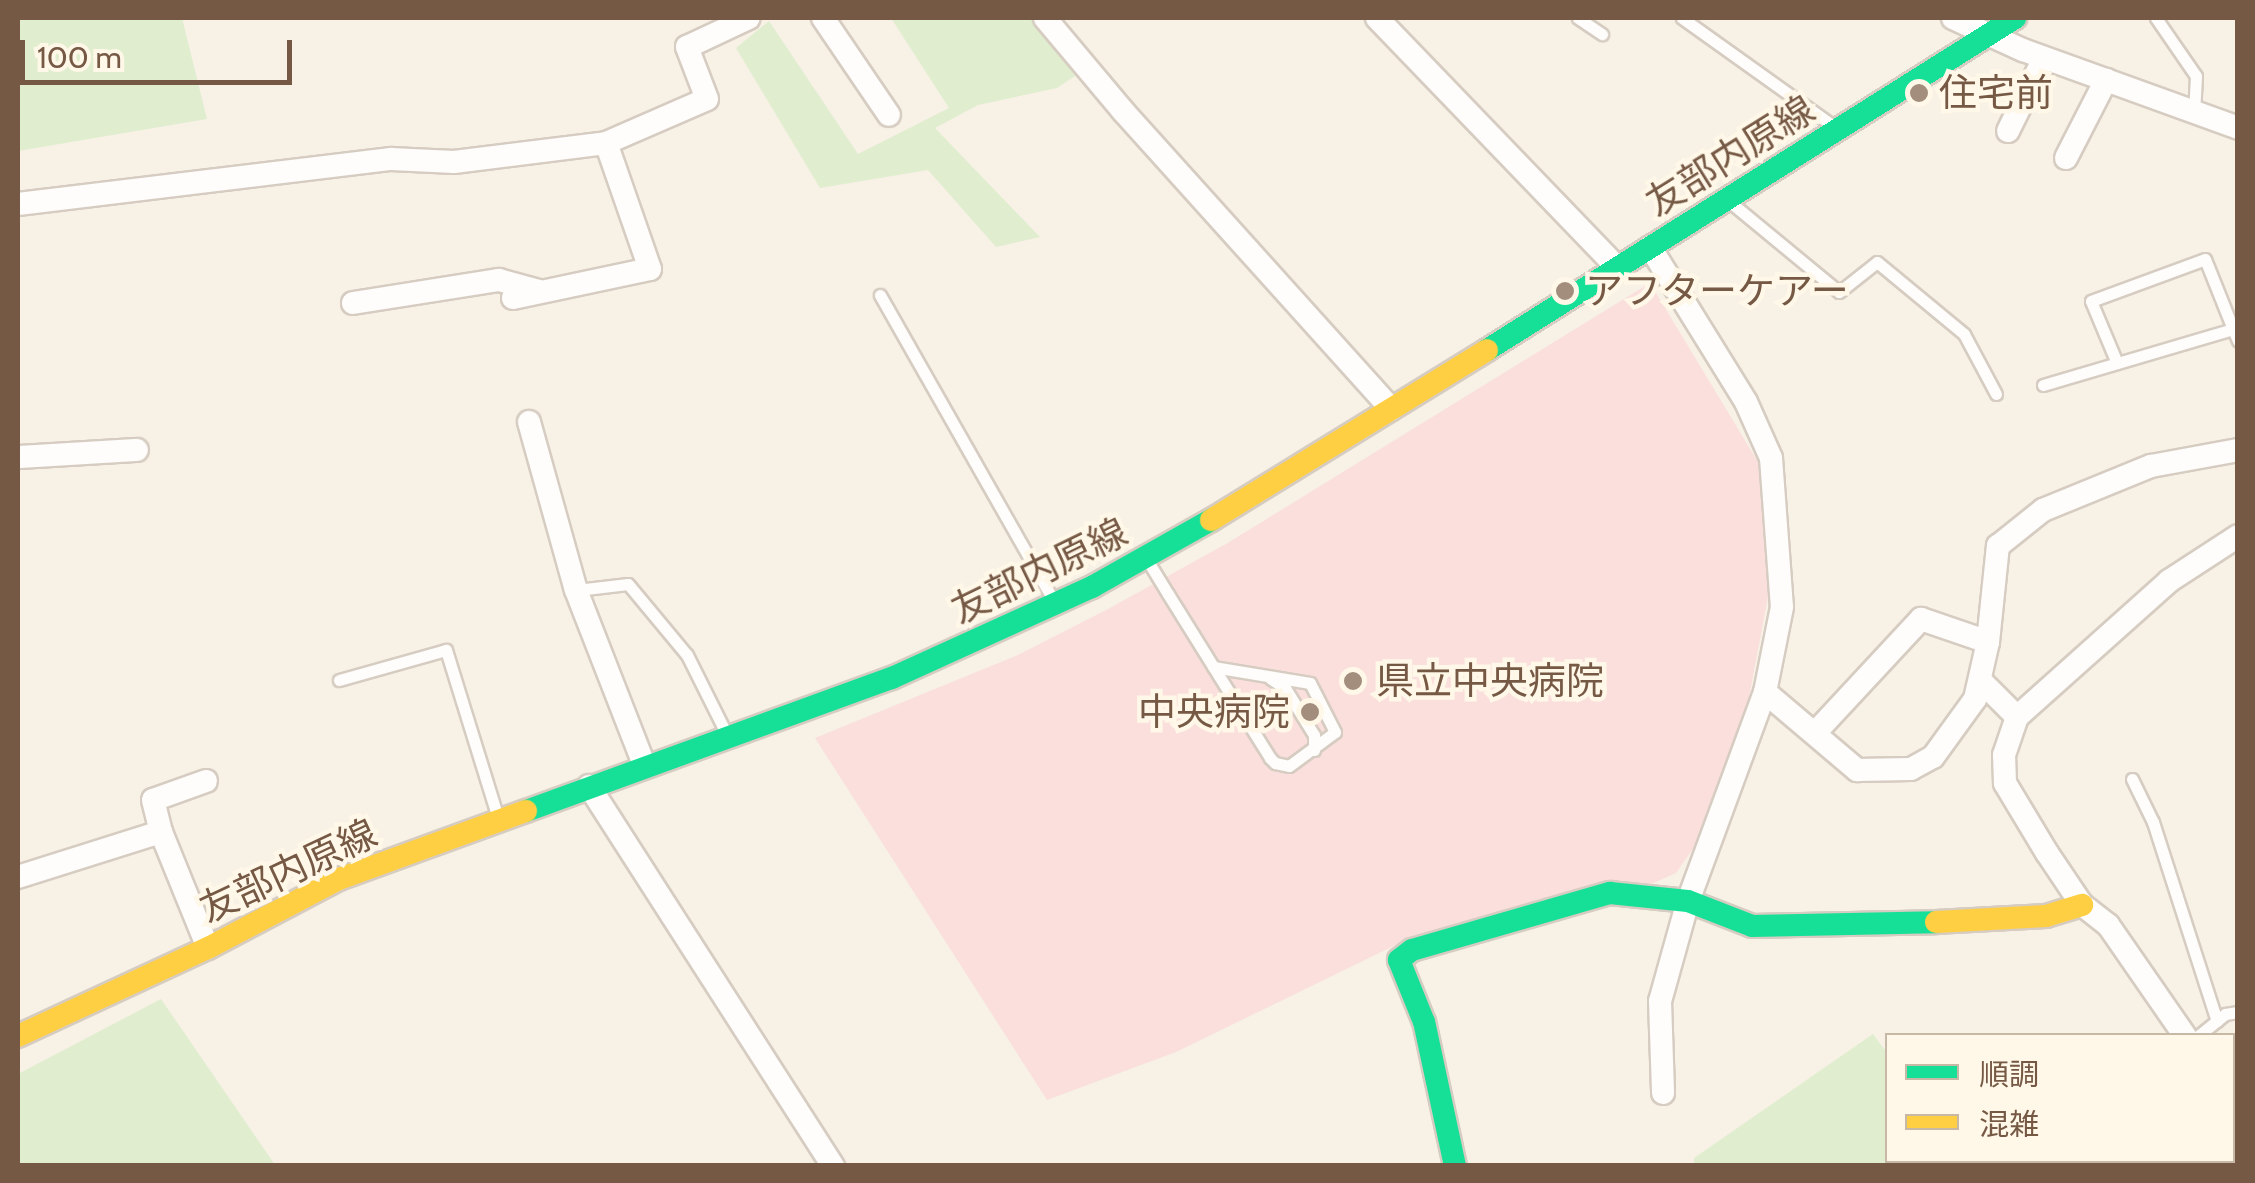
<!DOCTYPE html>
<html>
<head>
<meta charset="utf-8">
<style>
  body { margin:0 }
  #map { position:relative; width:2255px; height:1183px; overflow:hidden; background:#f7f1e6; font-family:Cabin,"Noto Sans JP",sans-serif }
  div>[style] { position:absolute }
  .medical>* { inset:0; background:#fadfdd }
  .green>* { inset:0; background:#e0eecf }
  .roads { filter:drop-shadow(2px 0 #d6ccc1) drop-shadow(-2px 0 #d6ccc1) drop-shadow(0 2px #d6ccc1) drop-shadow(0 -2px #d6ccc1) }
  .lane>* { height:11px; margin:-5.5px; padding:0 5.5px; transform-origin:5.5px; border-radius:5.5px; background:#fefdfb }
  .street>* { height:22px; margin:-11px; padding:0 11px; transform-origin:11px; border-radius:11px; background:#fefdfb }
  .fast>* { height:22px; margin:-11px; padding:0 11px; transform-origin:11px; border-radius:11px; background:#16e098 }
  .slow>* { height:22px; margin:-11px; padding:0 11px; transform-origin:11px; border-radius:11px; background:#ffcf43 }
  .dots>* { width:28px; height:28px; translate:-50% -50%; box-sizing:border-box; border:5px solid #fff7e7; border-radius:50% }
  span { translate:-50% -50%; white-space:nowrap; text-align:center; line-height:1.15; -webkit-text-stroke:9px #fff7e7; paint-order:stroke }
  .poi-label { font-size:38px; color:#765945 }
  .left { translate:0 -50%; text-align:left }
  .right { translate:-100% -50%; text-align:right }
  .street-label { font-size:38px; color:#765945 }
  .frame { position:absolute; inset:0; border:20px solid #765945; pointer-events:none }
  .legend { position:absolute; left:1885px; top:1033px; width:350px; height:130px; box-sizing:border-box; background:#fff7e7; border:2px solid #c8b8a6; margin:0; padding:12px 18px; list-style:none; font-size:30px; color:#765945 }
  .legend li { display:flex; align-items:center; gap:20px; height:50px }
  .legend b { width:50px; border:2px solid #c8b8a6 }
  .scale { position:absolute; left:20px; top:40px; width:272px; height:45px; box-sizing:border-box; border:5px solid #765945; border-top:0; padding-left:12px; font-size:30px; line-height:35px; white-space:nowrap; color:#765945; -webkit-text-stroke:8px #fff7e7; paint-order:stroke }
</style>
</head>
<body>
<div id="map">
  <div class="medical">
    <div style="clip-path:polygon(1650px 283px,1761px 467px,1773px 570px,1747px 708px,1697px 843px,1676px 873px,1618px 899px,1414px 936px,1176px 1052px,1047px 1100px,815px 738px,1018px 655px,1108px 609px,1226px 544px)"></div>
  </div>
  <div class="green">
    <div style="clip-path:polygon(18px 18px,182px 18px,207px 119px,18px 151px)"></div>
    <div style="clip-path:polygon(891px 18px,1039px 18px,1084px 70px,1057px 88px,978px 105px,935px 128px,1040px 237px,996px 247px,928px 170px,820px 188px,736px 48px,769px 21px,858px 154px,949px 108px)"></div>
    <div style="clip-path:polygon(161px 999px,275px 1165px,18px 1165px,18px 1074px)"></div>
    <div style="clip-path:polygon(1873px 1034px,1887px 1053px,1888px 1160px,1965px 1161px,1968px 1165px,1694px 1165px,1694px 1158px)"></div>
  </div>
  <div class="roads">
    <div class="lane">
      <div style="left:1578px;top:18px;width:29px;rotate:34deg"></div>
      <div style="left:1682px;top:18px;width:189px;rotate:35.5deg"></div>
      <div style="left:2156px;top:18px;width:70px;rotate:55.4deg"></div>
      <div style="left:2196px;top:76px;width:36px;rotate:93deg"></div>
      <div style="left:1730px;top:202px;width:141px;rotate:39.5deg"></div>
      <div style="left:1839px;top:292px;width:48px;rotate:-38.3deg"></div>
      <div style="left:1877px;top:262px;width:113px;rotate:39.6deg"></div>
      <div style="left:1964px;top:334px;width:68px;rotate:61.9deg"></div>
      <div style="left:880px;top:295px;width:352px;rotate:60.4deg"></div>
      <div style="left:2117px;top:363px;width:67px;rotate:-112.8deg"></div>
      <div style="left:2091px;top:301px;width:121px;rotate:-20.2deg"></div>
      <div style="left:2205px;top:259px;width:75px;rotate:68.2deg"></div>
      <div style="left:2043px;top:385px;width:198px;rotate:-16.4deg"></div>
      <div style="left:2233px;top:329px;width:13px;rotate:67deg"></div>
      <div style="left:1146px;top:558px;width:42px;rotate:58.6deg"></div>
      <div style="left:1168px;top:594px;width:193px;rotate:58.1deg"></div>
      <div style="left:1270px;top:758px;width:7px;rotate:45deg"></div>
      <div style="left:1275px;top:763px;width:14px;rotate:12deg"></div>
      <div style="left:1289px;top:766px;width:57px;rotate:-36.5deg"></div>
      <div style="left:1335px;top:732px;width:55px;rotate:-117deg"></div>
      <div style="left:1310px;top:683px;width:98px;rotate:-170.6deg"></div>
      <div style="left:577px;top:590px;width:51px;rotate:-6.7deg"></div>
      <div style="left:628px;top:584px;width:92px;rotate:50.3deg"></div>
      <div style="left:687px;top:655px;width:92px;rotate:63.4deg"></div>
      <div style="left:1271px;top:679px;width:17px;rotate:33deg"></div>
      <div style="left:1285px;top:688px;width:55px;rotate:58.3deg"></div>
      <div style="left:1314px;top:735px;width:15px;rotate:90deg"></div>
      <div style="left:339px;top:680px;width:111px;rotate:-15.7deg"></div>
      <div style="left:446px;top:650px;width:176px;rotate:72.8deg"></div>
      <div style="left:2132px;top:779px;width:48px;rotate:64deg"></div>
      <div style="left:2153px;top:822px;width:209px;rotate:72.2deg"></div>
      <div style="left:2198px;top:1036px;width:35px;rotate:-39deg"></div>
      <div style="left:2225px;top:1014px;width:13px;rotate:-9deg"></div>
      <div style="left:2071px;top:1166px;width:7px;rotate:-63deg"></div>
    </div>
    <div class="street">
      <div style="left:823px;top:18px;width:117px;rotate:55.8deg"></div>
      <div style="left:1045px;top:18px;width:121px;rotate:50deg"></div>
      <div style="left:1123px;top:111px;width:401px;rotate:48deg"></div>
      <div style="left:1377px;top:18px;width:346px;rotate:46.1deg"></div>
      <div style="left:1953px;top:18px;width:77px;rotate:24.6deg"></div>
      <div style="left:2023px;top:50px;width:229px;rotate:19.9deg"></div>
      <div style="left:2008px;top:131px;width:81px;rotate:-63.7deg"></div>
      <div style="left:2066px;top:158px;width:88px;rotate:-62.9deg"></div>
      <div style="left:18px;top:204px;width:376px;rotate:-6.9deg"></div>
      <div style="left:391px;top:159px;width:63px;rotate:2.7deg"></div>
      <div style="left:454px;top:162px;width:153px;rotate:-7.1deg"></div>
      <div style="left:606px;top:143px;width:110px;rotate:-23.5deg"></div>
      <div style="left:707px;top:99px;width:56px;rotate:-111deg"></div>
      <div style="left:687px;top:47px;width:68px;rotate:-25.1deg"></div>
      <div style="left:1650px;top:247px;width:182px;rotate:58.2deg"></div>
      <div style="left:1746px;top:402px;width:61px;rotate:65.9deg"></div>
      <div style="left:1771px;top:458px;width:149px;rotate:85.8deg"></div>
      <div style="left:1782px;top:607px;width:87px;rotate:101.3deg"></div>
      <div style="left:1765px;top:692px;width:223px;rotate:110.2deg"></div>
      <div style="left:1688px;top:901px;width:104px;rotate:105.6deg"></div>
      <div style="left:1660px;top:1001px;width:92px;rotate:88.1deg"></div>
      <div style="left:513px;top:298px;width:140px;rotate:-12deg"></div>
      <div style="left:650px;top:269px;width:133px;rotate:-109.2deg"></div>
      <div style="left:353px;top:303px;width:148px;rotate:-9deg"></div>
      <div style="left:499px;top:280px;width:41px;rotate:15.4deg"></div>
      <div style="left:529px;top:422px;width:174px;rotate:74.4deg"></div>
      <div style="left:576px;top:590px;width:190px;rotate:68.7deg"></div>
      <div style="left:18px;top:457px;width:119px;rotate:-3.4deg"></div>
      <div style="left:1981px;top:681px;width:51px;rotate:45deg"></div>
      <div style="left:1765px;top:692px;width:121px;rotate:40.3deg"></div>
      <div style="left:1857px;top:770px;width:54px;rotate:-1.1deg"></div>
      <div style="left:1911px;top:769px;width:25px;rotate:-29deg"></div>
      <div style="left:1933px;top:757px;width:72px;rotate:-54.1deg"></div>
      <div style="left:1975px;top:699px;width:58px;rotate:-77.2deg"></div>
      <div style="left:1988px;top:642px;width:97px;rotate:-84.1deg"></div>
      <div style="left:1998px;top:546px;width:58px;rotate:-38.7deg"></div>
      <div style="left:2043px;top:510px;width:117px;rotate:-22.2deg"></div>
      <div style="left:2151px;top:466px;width:88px;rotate:-10.4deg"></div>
      <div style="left:1815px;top:733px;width:156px;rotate:-47.1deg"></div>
      <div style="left:1921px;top:619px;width:71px;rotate:18.9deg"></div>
      <div style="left:206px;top:781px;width:56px;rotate:160.3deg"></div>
      <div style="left:153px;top:800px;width:33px;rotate:76deg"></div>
      <div style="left:161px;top:832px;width:125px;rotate:67.9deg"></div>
      <div style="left:589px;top:786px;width:452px;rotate:57.3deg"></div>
      <div style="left:18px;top:877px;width:150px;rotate:-17.5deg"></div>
      <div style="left:2185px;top:1036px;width:135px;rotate:-124.7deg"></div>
      <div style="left:2108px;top:925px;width:33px;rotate:-142deg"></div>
      <div style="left:2082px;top:905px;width:63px;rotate:-123.9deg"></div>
      <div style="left:2047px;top:853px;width:82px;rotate:-121deg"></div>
      <div style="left:2005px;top:783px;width:28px;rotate:-92deg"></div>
      <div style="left:2004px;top:755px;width:40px;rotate:-71.1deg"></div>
      <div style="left:2017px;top:717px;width:204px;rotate:-41.8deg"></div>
      <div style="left:2169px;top:581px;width:82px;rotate:-33.1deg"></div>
      <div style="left:2232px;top:1111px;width:9px;rotate:49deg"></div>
    </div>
    <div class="fast">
      <div style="left:1487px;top:350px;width:624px;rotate:-32.16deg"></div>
      <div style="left:526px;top:811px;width:389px;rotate:-20deg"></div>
      <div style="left:892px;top:678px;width:220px;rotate:-24.5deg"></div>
      <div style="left:1092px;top:587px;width:137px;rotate:-29.4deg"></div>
      <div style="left:1455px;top:1166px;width:147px;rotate:-102.1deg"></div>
      <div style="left:1424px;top:1022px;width:67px;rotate:-112deg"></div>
      <div style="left:1399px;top:960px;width:16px;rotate:-38deg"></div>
      <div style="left:1412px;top:950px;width:206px;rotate:-16.1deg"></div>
      <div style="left:1610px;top:893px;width:78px;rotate:5.9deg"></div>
      <div style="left:1688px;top:901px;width:69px;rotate:21.3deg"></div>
      <div style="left:1752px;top:926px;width:184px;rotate:-1.2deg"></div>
    </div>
    <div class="slow">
      <div style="left:1211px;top:520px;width:324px;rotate:-31.6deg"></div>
      <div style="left:1936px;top:922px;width:110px;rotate:-3.1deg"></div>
      <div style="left:2046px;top:916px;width:38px;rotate:-17deg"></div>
      <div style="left:18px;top:1036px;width:209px;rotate:-24.9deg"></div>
      <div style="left:208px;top:948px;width:148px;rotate:-27.8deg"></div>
      <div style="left:339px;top:879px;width:199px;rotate:-20deg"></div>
    </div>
  </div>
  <div class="dots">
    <div style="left:1919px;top:93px;background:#a38e7d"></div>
    <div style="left:1565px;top:291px;background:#a38e7d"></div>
    <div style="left:1353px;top:681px;background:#a38e7d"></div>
    <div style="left:1310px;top:712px;background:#a38e7d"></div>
  </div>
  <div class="poi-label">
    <span class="left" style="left:1939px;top:93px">住宅前</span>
    <span class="left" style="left:1585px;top:291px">アフターケアー</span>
    <span class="left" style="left:1376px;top:681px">県立中央病院</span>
    <span class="right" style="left:1290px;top:712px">中央病院</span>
  </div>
  <div class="street-label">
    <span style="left:1730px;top:156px;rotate:-32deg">友部内原線</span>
    <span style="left:1039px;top:571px;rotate:-26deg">友部内原線</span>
    <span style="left:288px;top:871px;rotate:-25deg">友部内原線</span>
  </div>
  <div class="frame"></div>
  <ul class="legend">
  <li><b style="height:12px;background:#16e098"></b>順調</li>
  <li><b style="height:12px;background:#ffcf43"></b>混雑</li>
  </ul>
  <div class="scale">100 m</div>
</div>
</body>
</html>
